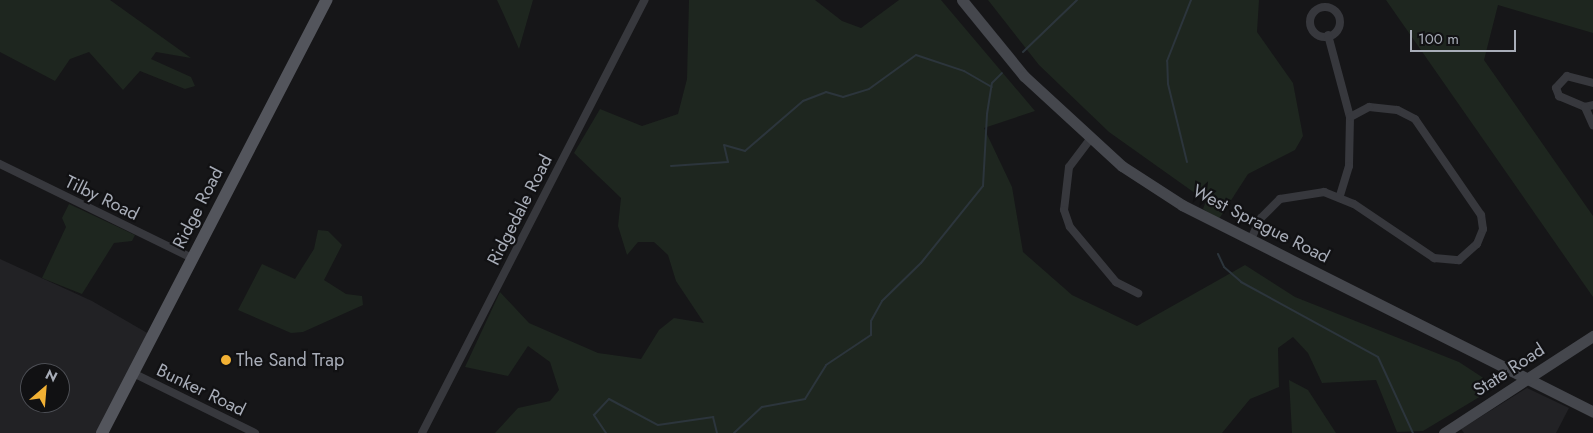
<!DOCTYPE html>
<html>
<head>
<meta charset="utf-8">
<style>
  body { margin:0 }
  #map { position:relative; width:1593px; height:433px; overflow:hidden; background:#161618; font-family:Jost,sans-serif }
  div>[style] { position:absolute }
  .built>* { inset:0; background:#222225 }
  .green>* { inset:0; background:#1e261f }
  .stream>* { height:2px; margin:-1px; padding:0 1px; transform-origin:1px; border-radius:1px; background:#2c353c }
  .street>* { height:8px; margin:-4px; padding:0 4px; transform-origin:4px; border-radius:4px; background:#37383d }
  .street>.ring { margin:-4px; padding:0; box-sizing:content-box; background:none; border:8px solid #37383d; border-radius:50% }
  .secondary>* { height:11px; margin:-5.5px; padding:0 5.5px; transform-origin:5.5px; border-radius:5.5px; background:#45474d }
  .primary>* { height:12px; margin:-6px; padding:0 6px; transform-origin:6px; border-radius:6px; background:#53555c }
  .dots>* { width:14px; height:14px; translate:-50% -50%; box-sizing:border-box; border:2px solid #111113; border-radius:50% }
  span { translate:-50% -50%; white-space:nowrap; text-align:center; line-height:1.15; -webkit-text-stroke:4.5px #111113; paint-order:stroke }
  .street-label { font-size:18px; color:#a8adb8 }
  .poi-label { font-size:18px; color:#a8adb8 }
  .left { translate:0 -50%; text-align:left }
  .north { position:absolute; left:20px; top:363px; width:50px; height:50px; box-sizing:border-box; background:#111113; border:1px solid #4d4f55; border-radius:50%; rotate:27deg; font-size:14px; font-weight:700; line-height:20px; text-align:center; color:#a8adb8 }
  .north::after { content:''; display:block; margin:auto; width:18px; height:22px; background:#f2b134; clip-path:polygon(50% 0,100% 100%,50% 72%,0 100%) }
  .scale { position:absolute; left:1410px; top:30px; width:106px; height:22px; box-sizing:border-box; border:2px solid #a8adb8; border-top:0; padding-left:6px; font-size:15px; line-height:18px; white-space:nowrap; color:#a8adb8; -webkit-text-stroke:4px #111113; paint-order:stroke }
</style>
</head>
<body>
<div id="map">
  <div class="built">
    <div style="clip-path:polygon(evenodd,0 259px,92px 301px,149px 334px,97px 433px,0 433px,0 259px,30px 373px,60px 373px,60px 403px,30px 403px,30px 373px)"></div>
    <div style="clip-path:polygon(1527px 388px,1569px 408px,1556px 433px,1464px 433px,1461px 429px)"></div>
  </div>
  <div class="green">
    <div style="clip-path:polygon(0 0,110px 0,191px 58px,156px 52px,151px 59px,191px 77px,195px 86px,185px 89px,140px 71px,123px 90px,89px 52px,70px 59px,55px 81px,0 52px)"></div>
    <div style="clip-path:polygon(497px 0,533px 0,519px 49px,503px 13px)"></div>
    <div style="clip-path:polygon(689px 0,815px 0,842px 21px,861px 28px,899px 0,941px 0,1035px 111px,984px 128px,1012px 187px,1023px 252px,1072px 295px,1137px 326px,1245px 265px,1295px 297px,1459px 362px,1488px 381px,1491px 390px,1423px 431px,1397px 432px,1376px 380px,1322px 383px,1308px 353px,1293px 337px,1278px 348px,1279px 387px,1250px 399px,1222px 433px,495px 433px,518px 408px,550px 401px,559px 390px,550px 362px,528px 346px,508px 376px,465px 367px,500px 292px,529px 323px,598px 353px,641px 359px,659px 330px,674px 318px,704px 323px,676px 281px,668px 255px,654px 242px,638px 242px,627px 255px,618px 226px,621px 198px,574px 153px,600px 109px,642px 126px,678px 114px,687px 79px)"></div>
    <div style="clip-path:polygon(988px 0,1259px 0,1257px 32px,1293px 83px,1303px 136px,1295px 150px,1248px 174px,1219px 219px,1203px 209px,1206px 201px,1109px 132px,1039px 65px)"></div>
    <div style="clip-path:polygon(1386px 0,1593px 0,1593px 33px,1498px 5px,1484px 60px,1593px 216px,1593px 297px)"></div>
    <div style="clip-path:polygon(69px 204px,135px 235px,132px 241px,114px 243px,82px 294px,42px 278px,66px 227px,62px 218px)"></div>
    <div style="clip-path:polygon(318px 230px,328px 231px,342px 245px,324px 280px,346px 294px,362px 296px,363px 305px,303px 332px,291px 333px,238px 310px,262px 264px,295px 279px,314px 249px)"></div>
    <div style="clip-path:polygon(1289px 380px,1308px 390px,1336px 433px,1292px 433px)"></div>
  </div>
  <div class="stream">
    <div style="left:1023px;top:52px;width:75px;rotate:-43.9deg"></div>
    <div style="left:1187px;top:162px;width:80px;rotate:-103.7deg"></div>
    <div style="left:1168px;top:84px;width:23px;rotate:-92deg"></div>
    <div style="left:1167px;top:61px;width:66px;rotate:-68.5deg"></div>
    <div style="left:671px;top:166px;width:57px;rotate:-4deg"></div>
    <div style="left:728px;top:162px;width:17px;rotate:-103deg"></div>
    <div style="left:724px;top:145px;width:22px;rotate:16deg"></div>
    <div style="left:745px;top:151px;width:77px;rotate:-40.8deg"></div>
    <div style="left:803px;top:101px;width:25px;rotate:-21deg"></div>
    <div style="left:826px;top:92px;width:18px;rotate:16deg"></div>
    <div style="left:843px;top:97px;width:27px;rotate:-17deg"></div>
    <div style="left:869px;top:89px;width:58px;rotate:-35.9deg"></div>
    <div style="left:916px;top:55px;width:51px;rotate:18.4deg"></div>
    <div style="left:964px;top:71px;width:32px;rotate:30deg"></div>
    <div style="left:1218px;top:254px;width:14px;rotate:65deg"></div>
    <div style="left:1224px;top:267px;width:23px;rotate:41deg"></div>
    <div style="left:1241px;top:282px;width:156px;rotate:28.7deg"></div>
    <div style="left:1378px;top:357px;width:84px;rotate:65.3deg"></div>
    <div style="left:606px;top:433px;width:22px;rotate:-124deg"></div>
    <div style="left:594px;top:415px;width:22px;rotate:-47deg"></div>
    <div style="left:609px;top:399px;width:55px;rotate:28deg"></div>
    <div style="left:658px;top:425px;width:56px;rotate:-8.3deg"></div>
    <div style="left:713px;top:417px;width:16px;rotate:76deg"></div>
    <div style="left:734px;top:433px;width:38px;rotate:-43deg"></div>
    <div style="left:762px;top:407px;width:44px;rotate:-10.5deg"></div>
    <div style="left:805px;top:399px;width:40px;rotate:-58deg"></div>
    <div style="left:826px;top:365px;width:54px;rotate:-33.7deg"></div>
    <div style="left:871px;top:335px;width:14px;rotate:-90deg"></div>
    <div style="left:871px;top:321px;width:23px;rotate:-61deg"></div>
    <div style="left:882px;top:301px;width:54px;rotate:-44.3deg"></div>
    <div style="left:921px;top:263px;width:99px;rotate:-51.2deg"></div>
    <div style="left:983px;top:186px;width:72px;rotate:-86.8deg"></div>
    <div style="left:987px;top:114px;width:31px;rotate:-81deg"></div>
    <div style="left:992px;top:83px;width:14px;rotate:-45deg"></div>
  </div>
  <div class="street">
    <div class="ring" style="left:1310px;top:7px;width:22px;height:22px"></div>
    <div style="left:1328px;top:35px;width:85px;rotate:75deg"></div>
    <div style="left:1350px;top:117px;width:49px;rotate:91.2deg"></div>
    <div style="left:1349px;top:166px;width:31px;rotate:107deg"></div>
    <div style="left:1593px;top:83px;width:27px;rotate:-165deg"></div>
    <div style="left:1567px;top:76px;width:16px;rotate:133deg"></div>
    <div style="left:1556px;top:88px;width:9px;rotate:69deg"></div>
    <div style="left:1559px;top:96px;width:28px;rotate:23deg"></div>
    <div style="left:1585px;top:107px;width:8px;rotate:-14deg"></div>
    <div style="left:1585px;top:107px;width:20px;rotate:66deg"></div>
    <div style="left:1091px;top:138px;width:36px;rotate:127deg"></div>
    <div style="left:1069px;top:167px;width:43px;rotate:96.6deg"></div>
    <div style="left:1064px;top:210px;width:18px;rotate:71deg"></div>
    <div style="left:1070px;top:227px;width:72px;rotate:50.1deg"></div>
    <div style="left:1116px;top:282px;width:25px;rotate:27deg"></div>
    <div style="left:0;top:164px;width:214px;rotate:26.1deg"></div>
    <div style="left:1251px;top:239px;width:23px;rotate:-65deg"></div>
    <div style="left:1261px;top:218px;width:27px;rotate:-45deg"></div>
    <div style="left:1280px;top:199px;width:45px;rotate:-9deg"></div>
    <div style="left:1324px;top:192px;width:32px;rotate:22deg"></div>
    <div style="left:1354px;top:204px;width:97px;rotate:34deg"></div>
    <div style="left:1434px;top:258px;width:25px;rotate:5deg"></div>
    <div style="left:1459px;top:260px;width:24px;rotate:-42deg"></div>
    <div style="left:1477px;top:244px;width:16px;rotate:-68deg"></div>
    <div style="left:1483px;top:229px;width:14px;rotate:-98deg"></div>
    <div style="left:1481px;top:215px;width:116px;rotate:-124.5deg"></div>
    <div style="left:1415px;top:119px;width:20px;rotate:-153deg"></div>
    <div style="left:1397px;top:110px;width:28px;rotate:-174deg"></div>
    <div style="left:1369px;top:107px;width:21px;rotate:152deg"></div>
    <div style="left:133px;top:373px;width:136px;rotate:26.2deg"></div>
    <div style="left:422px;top:433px;width:487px;rotate:-62.8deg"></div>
  </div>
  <div class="secondary">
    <div style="left:962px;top:0;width:98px;rotate:50.8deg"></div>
    <div style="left:1024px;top:76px;width:133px;rotate:42.6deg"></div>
    <div style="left:1122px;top:166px;width:72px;rotate:33deg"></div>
    <div style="left:1182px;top:205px;width:460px;rotate:26.7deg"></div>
    <div style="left:1444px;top:433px;width:178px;rotate:-33.1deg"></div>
  </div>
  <div class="primary">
    <div style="left:102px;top:433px;width:488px;rotate:-62.6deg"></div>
  </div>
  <div class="dots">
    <div style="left:226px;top:360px;background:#f2b134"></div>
  </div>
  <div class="street-label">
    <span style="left:102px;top:198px;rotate:26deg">Tilby Road</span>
    <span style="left:198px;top:208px;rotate:-63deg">Ridge Road</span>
    <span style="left:520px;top:210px;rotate:-63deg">Ridgedale Road</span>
    <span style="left:1261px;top:224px;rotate:27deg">West Sprague Road</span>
    <span style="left:1509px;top:370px;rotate:-33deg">State Road</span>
    <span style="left:201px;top:390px;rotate:26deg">Bunker Road</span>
  </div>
  <div class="poi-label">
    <span class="left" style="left:236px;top:360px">The Sand Trap</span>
  </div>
  <div class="north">N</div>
  <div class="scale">100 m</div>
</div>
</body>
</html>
